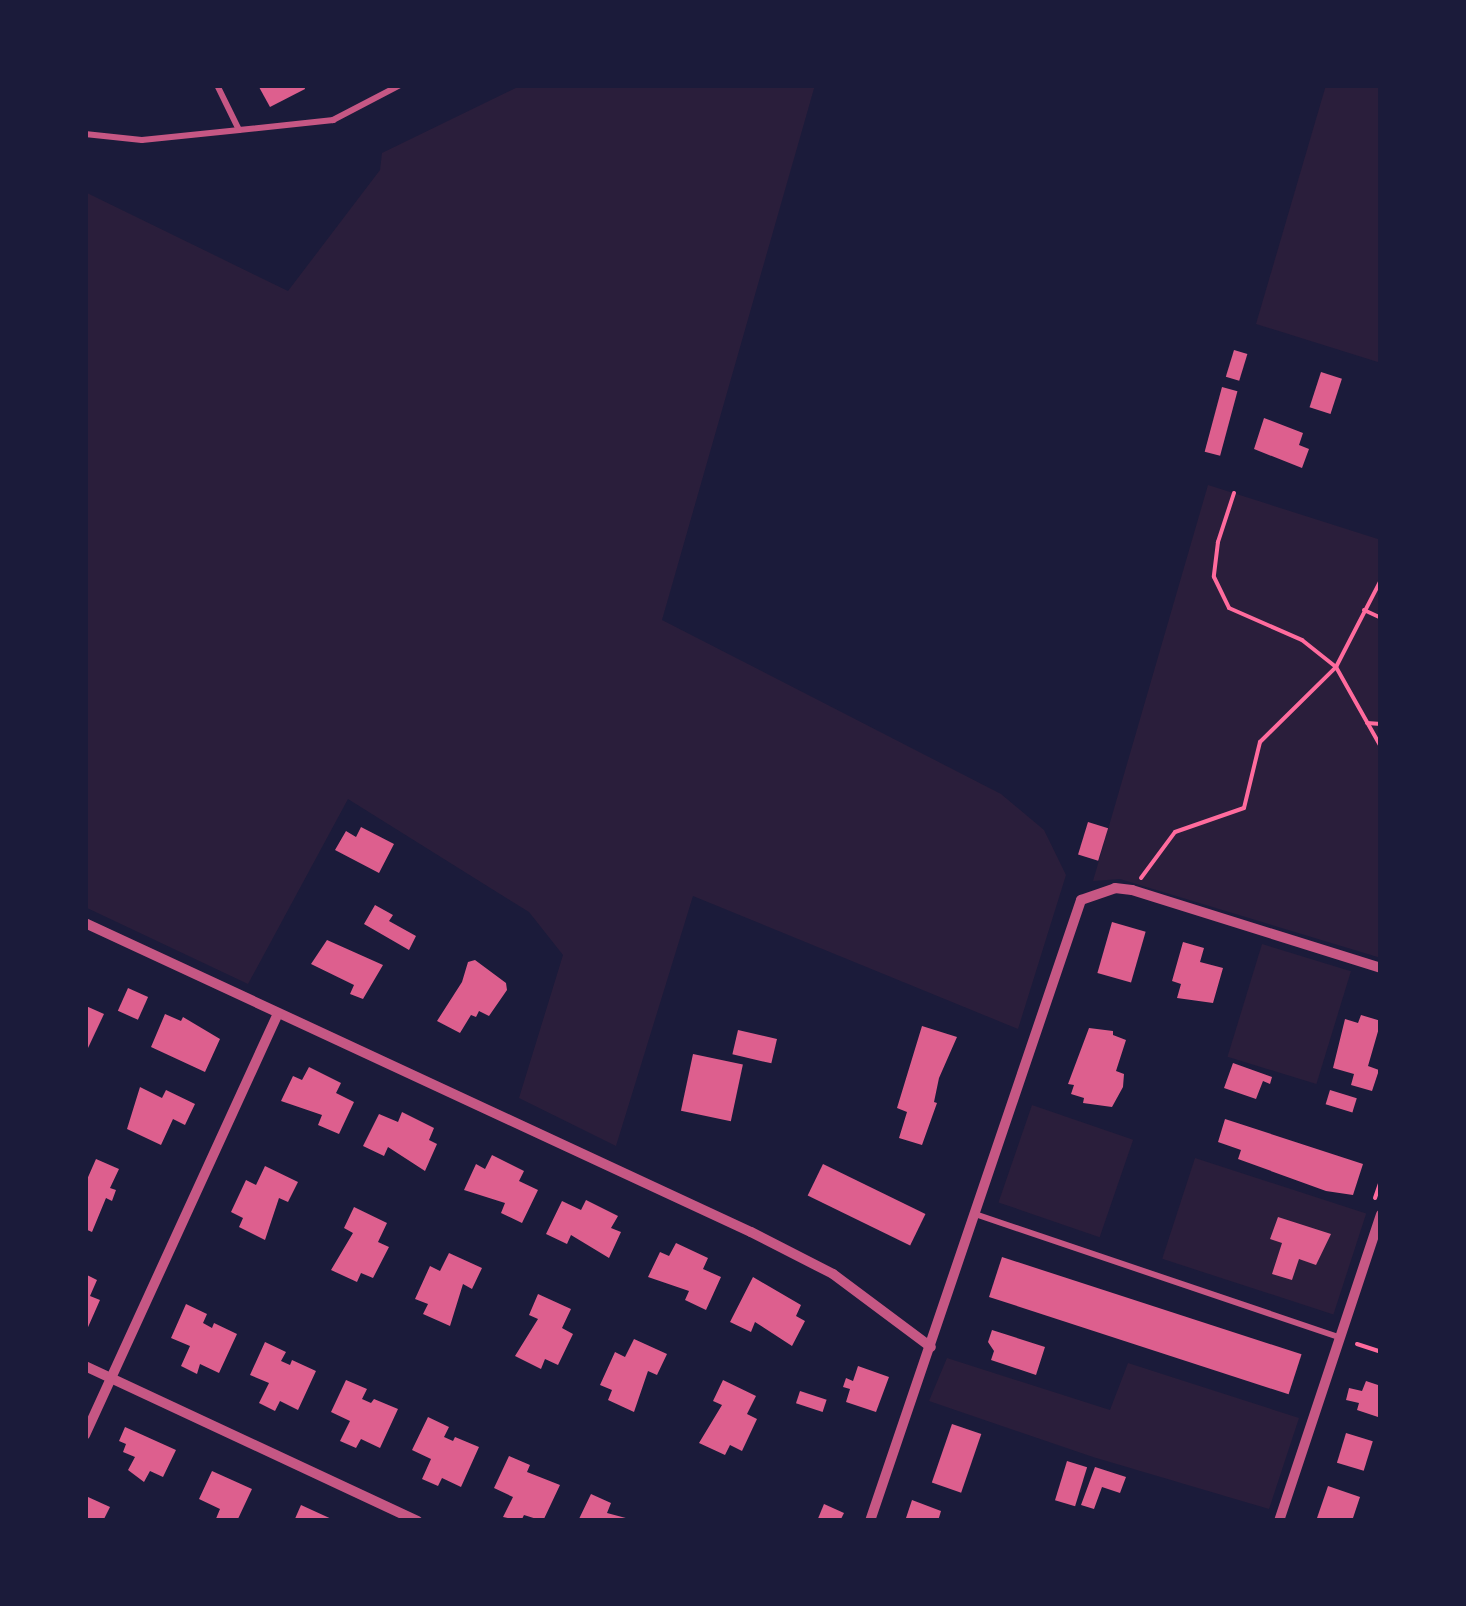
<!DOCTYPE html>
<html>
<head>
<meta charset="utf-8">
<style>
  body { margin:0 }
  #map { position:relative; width:1466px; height:1606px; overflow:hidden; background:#1b1b3a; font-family:"DM Sans",sans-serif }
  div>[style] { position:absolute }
  .green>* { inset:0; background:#2a1e3b; transform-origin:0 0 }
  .building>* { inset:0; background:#dd5f8e; transform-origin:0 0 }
  .path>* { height:4px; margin:-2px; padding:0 2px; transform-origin:2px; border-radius:2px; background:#ff6b9d }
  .service>* { height:6px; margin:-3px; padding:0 3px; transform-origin:3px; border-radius:3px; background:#c65784 }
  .minor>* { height:10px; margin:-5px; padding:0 5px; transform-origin:5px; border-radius:5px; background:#c65784 }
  span { translate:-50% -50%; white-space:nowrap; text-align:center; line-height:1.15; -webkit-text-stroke:8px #1b1b3a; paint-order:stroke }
  .frame { position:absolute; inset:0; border:88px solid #1b1b3a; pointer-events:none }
</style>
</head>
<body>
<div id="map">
  <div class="green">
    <div style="clip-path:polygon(522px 85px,815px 85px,662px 620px,1001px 794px,1044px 830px,1066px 875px,1018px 1029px,693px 896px,616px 1146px,519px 1098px,563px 955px,529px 912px,348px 799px,248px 984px,85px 907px,85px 192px,288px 291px,380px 170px,382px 153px)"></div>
    <div style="clip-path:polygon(1326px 85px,1381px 85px,1381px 363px,1256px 324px)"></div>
    <div style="clip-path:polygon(1208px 485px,1381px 540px,1381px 958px,1120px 879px,1093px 881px)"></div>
    <div style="left:1262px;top:944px;width:93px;height:118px;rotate:17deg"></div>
    <div style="left:1032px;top:1105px;width:107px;height:103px;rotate:19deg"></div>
    <div style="left:1195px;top:1158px;width:180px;height:106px;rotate:18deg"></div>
    <div style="clip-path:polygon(947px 1358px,1110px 1410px,1128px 1363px,1299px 1418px,1269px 1509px,1093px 1457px,929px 1401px)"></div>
  </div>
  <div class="building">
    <div style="clip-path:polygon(304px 85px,305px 89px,270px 107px,259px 87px)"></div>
    <div style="left:1234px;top:350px;width:14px;height:28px;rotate:17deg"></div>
    <div style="left:1321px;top:372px;width:22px;height:37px;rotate:18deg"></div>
    <div style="left:1222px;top:387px;width:16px;height:67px;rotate:15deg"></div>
    <div style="clip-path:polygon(1264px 418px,1303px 433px,1299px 445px,1309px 449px,1302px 468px,1254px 449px)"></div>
    <div style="left:1088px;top:822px;width:21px;height:34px;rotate:17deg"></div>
    <div style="clip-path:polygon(361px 827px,394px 844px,379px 873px,335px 850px,346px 831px,356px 837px)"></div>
    <div style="clip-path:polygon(375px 905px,393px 915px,389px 921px,416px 936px,409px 950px,364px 924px)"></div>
    <div style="left:1112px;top:922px;width:35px;height:53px;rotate:16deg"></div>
    <div style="clip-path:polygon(327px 940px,383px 965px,363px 999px,350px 994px,354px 985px,311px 964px)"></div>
    <div style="clip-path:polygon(1183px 942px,1204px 948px,1200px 962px,1223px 968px,1213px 1003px,1177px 998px,1181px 984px,1172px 981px)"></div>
    <div style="clip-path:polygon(475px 960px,506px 983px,507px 990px,489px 1016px,479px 1011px,476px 1017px,471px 1015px,460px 1033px,437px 1021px,462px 982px,468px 962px)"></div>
    <div style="left:128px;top:988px;width:22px;height:25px;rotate:24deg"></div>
    <div style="clip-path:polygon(86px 1006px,104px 1014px,88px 1048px,85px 1046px)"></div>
    <div style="clip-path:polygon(165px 1014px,181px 1021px,183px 1017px,220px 1039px,205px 1072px,151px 1047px)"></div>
    <div style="clip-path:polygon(1361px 1015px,1381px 1021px,1368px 1066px,1379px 1070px,1372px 1091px,1351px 1085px,1354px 1074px,1333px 1068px,1345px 1019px,1358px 1023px)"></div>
    <div style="clip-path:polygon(922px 1026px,957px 1037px,939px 1078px,934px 1102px,937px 1103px,922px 1145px,899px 1138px,907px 1112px,897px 1108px)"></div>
    <div style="clip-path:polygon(1089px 1028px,1113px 1031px,1113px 1035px,1126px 1040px,1116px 1071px,1124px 1074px,1123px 1087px,1112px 1107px,1083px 1103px,1084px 1098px,1071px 1094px,1074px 1085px,1068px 1084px)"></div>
    <div style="left:738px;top:1030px;width:40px;height:25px;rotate:13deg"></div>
    <div style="left:693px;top:1054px;width:51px;height:58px;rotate:12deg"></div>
    <div style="clip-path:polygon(1233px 1063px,1272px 1077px,1270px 1084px,1263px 1081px,1256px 1099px,1224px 1088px)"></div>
    <div style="clip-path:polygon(309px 1067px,341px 1083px,336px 1093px,354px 1102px,339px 1134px,318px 1125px,322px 1115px,281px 1101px,293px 1076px,302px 1080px)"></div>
    <div style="clip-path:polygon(140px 1087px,162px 1098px,166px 1090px,195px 1104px,185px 1125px,173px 1119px,161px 1145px,127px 1129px)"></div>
    <div style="left:1330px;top:1090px;width:28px;height:15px;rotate:17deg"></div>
    <div style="clip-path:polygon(402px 1112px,434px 1128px,429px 1140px,437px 1144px,425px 1171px,388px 1147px,384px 1156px,363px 1146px,379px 1114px,398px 1122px)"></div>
    <div style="clip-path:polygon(1225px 1119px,1363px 1164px,1353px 1195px,1326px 1191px,1238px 1159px,1241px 1150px,1218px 1142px)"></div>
    <div style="clip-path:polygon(492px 1155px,524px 1171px,519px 1181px,538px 1190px,522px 1223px,501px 1213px,505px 1203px,464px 1190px,476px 1164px,485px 1169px)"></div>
    <div style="clip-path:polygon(96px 1159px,119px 1169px,110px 1188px,116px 1190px,112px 1201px,106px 1198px,92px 1232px,85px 1229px,85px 1184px)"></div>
    <div style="left:823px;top:1164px;width:114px;height:35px;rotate:26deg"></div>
    <div style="clip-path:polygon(265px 1166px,298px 1182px,288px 1202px,279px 1198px,265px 1240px,239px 1227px,243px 1218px,231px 1212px,246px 1180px,256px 1185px)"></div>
    <div style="clip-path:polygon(586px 1200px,618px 1216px,611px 1228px,621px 1232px,609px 1258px,571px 1235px,567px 1244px,546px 1234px,562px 1201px,581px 1210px)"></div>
    <div style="clip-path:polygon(354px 1207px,387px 1223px,378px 1242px,389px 1247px,373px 1278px,361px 1273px,357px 1282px,331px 1270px,353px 1233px,344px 1228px)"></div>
    <div style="clip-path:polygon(1278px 1217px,1331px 1234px,1316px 1265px,1299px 1259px,1292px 1280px,1272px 1274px,1282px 1243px,1270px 1239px)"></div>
    <div style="clip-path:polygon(676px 1243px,708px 1258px,703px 1269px,721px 1277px,706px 1310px,685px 1300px,689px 1291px,648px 1277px,660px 1252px,669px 1256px)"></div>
    <div style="clip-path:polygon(449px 1253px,482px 1268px,472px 1289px,463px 1284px,450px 1326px,423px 1314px,428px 1304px,415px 1299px,430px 1266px,440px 1271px)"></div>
    <div style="left:1002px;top:1257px;width:315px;height:42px;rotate:18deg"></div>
    <div style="clip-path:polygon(85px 1274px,97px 1280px,90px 1296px,100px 1300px,85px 1334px)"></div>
    <div style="clip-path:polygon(753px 1277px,801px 1305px,796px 1316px,805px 1321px,792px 1346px,755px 1322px,751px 1332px,730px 1322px)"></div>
    <div style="clip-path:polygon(538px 1294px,571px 1309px,562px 1328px,573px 1334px,558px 1365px,545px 1359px,541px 1369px,515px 1356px,538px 1319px,529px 1315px)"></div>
    <div style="clip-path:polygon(186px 1304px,207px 1314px,203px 1323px,212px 1328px,214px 1323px,237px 1334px,219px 1373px,200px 1364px,197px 1374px,181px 1366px,190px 1346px,171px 1338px)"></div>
    <div style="clip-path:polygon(992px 1330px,1045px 1347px,1036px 1375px,991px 1360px,994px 1351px,988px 1342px)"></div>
    <div style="clip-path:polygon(634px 1339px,667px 1354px,657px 1375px,648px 1371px,634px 1412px,608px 1400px,612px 1390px,600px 1385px,615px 1352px,625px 1357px)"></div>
    <div style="clip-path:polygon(265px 1342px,286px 1352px,281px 1361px,290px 1365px,292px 1360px,316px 1371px,298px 1410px,280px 1401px,275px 1411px,259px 1403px,269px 1383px,250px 1375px)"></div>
    <div style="clip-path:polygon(858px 1366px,889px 1377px,876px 1412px,846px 1402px,850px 1389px,843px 1387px,846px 1378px,853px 1381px)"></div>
    <div style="clip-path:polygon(346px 1380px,367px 1389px,362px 1399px,371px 1403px,374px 1399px,398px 1409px,380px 1448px,361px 1439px,356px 1448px,340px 1441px,350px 1421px,331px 1412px)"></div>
    <div style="clip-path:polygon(723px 1380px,756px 1396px,747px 1414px,757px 1419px,742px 1451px,730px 1445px,725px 1455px,699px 1443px,722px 1405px,713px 1401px)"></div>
    <div style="clip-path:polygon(1366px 1381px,1381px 1386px,1381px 1418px,1357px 1410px,1359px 1403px,1346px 1400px,1349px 1388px,1362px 1391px)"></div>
    <div style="left:800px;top:1391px;width:28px;height:13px;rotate:18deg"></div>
    <div style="clip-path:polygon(428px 1417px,449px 1427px,444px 1437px,453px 1441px,455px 1437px,479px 1447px,461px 1487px,442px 1478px,438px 1486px,422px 1479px,431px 1459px,412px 1450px)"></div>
    <div style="left:952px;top:1424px;width:31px;height:62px;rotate:19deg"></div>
    <div style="clip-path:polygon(125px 1427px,176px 1450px,163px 1477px,150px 1471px,144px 1482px,128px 1470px,135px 1457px,123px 1452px,126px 1444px,119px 1441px)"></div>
    <div style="left:1346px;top:1433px;width:28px;height:31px;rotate:17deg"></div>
    <div style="clip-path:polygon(509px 1456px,530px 1465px,527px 1472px,560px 1485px,543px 1521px,524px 1515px,521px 1521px,503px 1517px,513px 1497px,494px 1488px)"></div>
    <div style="left:1067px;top:1461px;width:21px;height:41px;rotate:17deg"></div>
    <div style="clip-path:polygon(1095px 1467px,1126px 1477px,1120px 1493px,1102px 1487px,1094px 1509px,1081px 1505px)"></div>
    <div style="clip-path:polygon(212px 1471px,252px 1489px,237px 1521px,215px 1521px,220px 1509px,199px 1499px)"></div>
    <div style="clip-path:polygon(1328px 1486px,1360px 1497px,1352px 1521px,1317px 1518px)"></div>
    <div style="clip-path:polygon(591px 1494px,611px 1503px,607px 1513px,637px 1521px,578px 1521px)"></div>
    <div style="clip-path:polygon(88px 1497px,110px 1507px,103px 1521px,85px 1521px)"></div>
    <div style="clip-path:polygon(912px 1500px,941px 1511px,938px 1521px,905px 1521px)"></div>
    <div style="clip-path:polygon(824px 1504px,844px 1513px,840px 1521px,817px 1521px)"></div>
    <div style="clip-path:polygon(301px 1505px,336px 1521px,294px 1521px)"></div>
  </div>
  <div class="path">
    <div style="left:1234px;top:493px;width:52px;rotate:108.1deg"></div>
    <div style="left:1218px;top:542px;width:35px;rotate:97deg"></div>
    <div style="left:1214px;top:577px;width:34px;rotate:64deg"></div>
    <div style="left:1229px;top:608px;width:80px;rotate:23.7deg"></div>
    <div style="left:1302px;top:640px;width:43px;rotate:38.5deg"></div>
    <div style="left:1336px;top:667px;width:92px;rotate:60.6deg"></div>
    <div style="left:1364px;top:610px;width:19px;rotate:25deg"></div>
    <div style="left:1367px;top:723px;width:14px;rotate:4deg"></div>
    <div style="left:1141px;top:878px;width:57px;rotate:-53.5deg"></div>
    <div style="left:1175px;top:832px;width:73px;rotate:-19.2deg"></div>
    <div style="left:1244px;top:808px;width:68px;rotate:-76.4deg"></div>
    <div style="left:1260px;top:742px;width:107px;rotate:-44.6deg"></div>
    <div style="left:1336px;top:667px;width:98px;rotate:-62.7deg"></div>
    <div style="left:1375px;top:1198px;width:18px;rotate:-71deg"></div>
    <div style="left:1357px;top:1344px;width:25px;rotate:18deg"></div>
  </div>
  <div class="service">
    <div style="left:217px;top:85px;width:50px;rotate:63.9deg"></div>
    <div style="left:239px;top:130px;width:95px;rotate:-6.1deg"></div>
    <div style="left:333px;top:120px;width:76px;rotate:-27.6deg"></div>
    <div style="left:85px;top:134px;width:57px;rotate:6deg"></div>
    <div style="left:142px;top:140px;width:98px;rotate:-5.9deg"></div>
    <div style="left:975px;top:1214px;width:386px;rotate:18.7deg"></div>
  </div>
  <div class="minor">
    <div style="left:85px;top:923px;width:734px;rotate:24.89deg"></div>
    <div style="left:751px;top:1232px;width:92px;rotate:27.1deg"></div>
    <div style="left:833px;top:1274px;width:122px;rotate:36.7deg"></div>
    <div style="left:85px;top:1366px;width:367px;rotate:25deg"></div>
    <div style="left:85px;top:1435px;width:463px;rotate:-65.4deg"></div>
    <div style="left:870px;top:1521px;width:656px;rotate:-71.23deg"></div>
    <div style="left:1081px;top:900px;width:36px;rotate:-19deg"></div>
    <div style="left:1115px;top:888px;width:17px;rotate:7deg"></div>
    <div style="left:1132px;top:890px;width:261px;rotate:17.4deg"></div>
    <div style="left:1279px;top:1521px;width:323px;rotate:-71.6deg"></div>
  </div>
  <div class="frame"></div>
</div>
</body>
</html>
